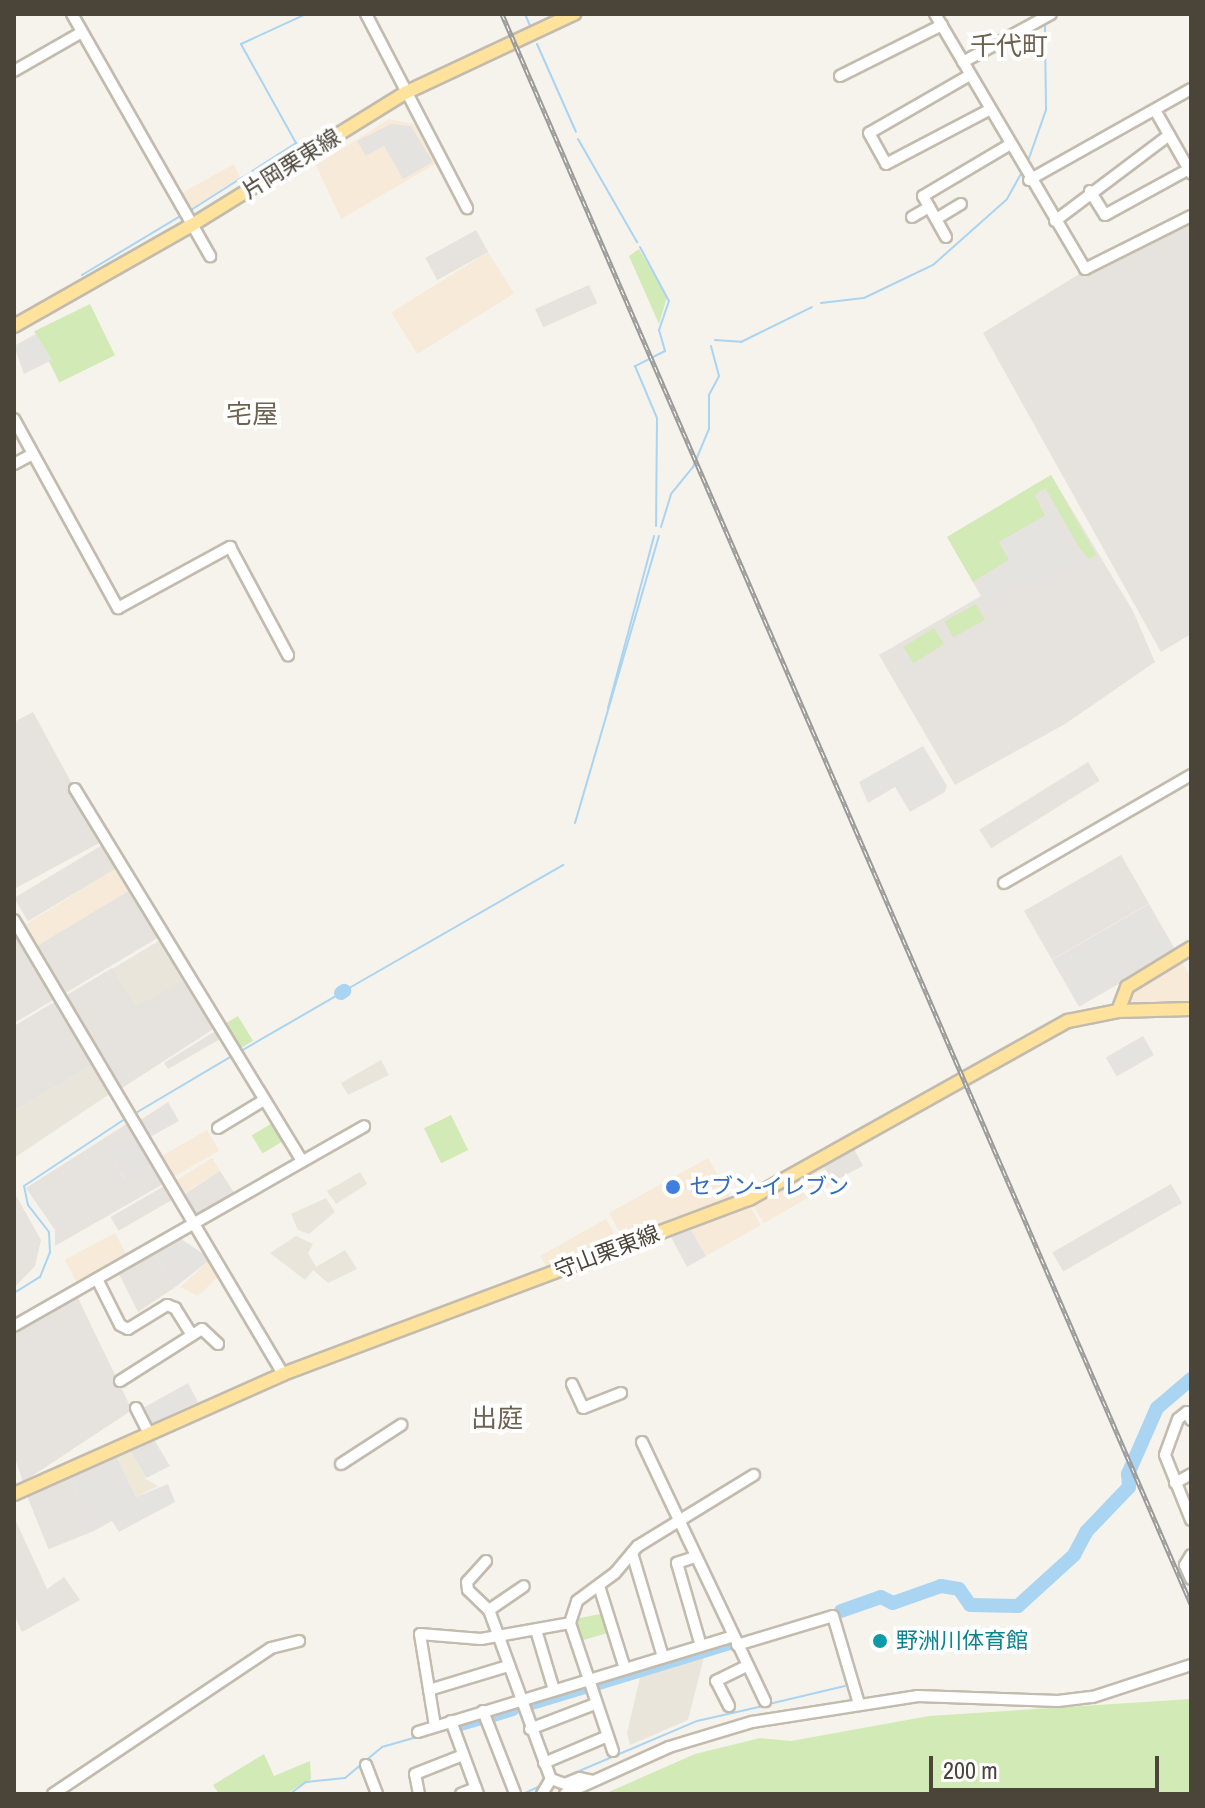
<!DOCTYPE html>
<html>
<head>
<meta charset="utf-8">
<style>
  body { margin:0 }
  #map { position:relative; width:1205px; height:1808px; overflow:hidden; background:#f6f3ec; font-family:"Archivo Narrow","Noto Sans JP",sans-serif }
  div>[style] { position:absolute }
  .residential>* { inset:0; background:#eae5da; transform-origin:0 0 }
  .commercial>* { inset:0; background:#f7ead8; transform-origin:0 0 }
  .industrial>* { inset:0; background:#e6e2dd; transform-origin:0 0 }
  .education>* { inset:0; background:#efe8d6 }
  .green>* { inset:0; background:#d2eab5; transform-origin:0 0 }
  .parking>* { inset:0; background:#e5e3e0; transform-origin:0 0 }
  .stream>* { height:2px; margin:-1px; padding:0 1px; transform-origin:1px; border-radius:1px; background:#a9d4f2 }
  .river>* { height:14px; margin:-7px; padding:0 7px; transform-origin:7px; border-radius:7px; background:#a9d4f2 }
  .roads { filter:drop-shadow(2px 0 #c2bbae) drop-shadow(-2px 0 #c2bbae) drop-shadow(0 2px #c2bbae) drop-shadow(0 -2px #c2bbae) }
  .minor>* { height:10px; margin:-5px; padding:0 5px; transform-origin:5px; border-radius:5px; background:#fff }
  .major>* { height:12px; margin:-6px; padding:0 6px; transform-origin:6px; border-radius:6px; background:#ffe39c }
  .rail>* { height:5px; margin-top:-2.5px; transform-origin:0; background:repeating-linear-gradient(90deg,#fff 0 6px,#9a9a9a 0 12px); box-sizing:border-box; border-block:2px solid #9a9a9a }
  .dots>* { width:22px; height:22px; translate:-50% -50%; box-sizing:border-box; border:4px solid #fff; border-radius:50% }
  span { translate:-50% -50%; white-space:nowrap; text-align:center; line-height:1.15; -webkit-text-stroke:8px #fff; paint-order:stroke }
  .street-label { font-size:22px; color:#4b4439 }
  .shop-label { font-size:22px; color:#366cbe }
  .left { translate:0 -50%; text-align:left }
  .culture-label { font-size:22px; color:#0d838f }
  .quarter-label { font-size:26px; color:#6e6250 }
  .frame { position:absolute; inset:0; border:16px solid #4b4439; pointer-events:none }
  .scale { position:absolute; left:929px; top:1756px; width:230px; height:36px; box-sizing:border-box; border:4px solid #4b4439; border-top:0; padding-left:10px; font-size:24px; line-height:28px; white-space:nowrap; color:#4b4439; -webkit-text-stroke:6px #fff; paint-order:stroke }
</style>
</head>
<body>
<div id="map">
  <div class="residential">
    <div style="left:162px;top:939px;width:47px;height:58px;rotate:59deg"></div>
    <div style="clip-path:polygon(381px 1060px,389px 1075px,348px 1095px,341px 1083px)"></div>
    <div style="clip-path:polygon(94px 1064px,111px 1093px,14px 1158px,14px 1111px)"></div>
    <div style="clip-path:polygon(360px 1172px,367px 1184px,336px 1204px,327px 1191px)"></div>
    <div style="clip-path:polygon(326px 1198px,335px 1212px,309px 1234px,298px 1230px,291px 1214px)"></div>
    <div style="clip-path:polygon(296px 1236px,313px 1244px,308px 1253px,316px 1267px,345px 1250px,357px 1269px,328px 1283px,313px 1270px,305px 1280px,270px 1253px)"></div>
    <div style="clip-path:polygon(705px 1653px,688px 1720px,630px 1745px,627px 1733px,641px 1673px)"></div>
  </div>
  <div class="commercial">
    <div style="clip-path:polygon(389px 119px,414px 124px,437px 163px,341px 219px,316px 165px)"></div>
    <div style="clip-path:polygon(234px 164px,240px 177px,189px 210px,180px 194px)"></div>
    <div style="left:488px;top:252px;width:49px;height:114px;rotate:58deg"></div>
    <div style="left:118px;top:867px;width:26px;height:112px;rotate:58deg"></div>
    <div style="clip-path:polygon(1181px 960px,1191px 978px,1191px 1002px,1125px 1002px,1127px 993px)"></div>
    <div style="left:207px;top:1130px;width:24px;height:54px;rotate:60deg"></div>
    <div style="left:212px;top:1158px;width:15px;height:44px;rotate:58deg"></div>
    <div style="clip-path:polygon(708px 1158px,731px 1198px,624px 1239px,609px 1213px)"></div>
    <div style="left:823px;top:1166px;width:20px;height:80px;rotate:60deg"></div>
    <div style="clip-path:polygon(749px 1205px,761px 1225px,706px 1256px,691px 1230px)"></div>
    <div style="clip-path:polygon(606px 1219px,619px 1241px,547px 1268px,540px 1256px)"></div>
    <div style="left:115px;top:1233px;width:27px;height:57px;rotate:62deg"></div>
    <div style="clip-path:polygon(211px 1259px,220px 1275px,198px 1296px,180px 1287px)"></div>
  </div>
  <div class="industrial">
    <div style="clip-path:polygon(1191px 216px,1191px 634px,1161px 652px,983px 333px,1094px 265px)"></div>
    <div style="left:476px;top:230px;width:25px;height:58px;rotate:61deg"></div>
    <div style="left:589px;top:285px;width:20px;height:59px;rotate:66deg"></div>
    <div style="clip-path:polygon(1051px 475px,1133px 611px,1155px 662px,1065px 724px,955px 785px,879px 655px,981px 596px,947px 537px)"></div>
    <div style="clip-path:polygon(33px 712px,103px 841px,14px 889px,14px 722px)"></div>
    <div style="left:1088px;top:762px;width:22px;height:128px;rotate:58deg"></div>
    <div style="left:104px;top:844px;width:27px;height:105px;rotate:59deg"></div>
    <div style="left:1121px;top:855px;width:56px;height:112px;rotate:60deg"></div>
    <div style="left:132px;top:889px;width:55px;height:112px;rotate:59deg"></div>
    <div style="clip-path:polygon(14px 928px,55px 999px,14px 1023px)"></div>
    <div style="clip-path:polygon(112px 968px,136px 1007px,186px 979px,215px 1028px,119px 1090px,65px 996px)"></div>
    <div style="clip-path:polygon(56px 1001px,94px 1064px,14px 1111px,14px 1026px)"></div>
    <div style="clip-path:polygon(217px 1030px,222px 1038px,168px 1069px,164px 1063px)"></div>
    <div style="clip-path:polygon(128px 1123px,135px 1135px,109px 1153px,125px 1180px,153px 1164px,165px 1183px,55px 1246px,55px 1230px,26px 1188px)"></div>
    <div style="left:854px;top:1149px;width:19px;height:35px;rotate:62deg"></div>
    <div style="left:220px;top:1171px;width:30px;height:44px;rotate:57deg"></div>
    <div style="left:1171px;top:1184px;width:22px;height:137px;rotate:60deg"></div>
    <div style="left:166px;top:1185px;width:16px;height:64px;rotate:60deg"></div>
    <div style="clip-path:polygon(14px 1192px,41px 1240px,35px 1266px,14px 1288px)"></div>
    <div style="clip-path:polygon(153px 1253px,174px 1288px,138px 1312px,118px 1272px)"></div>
    <div style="clip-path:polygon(76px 1294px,132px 1410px,23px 1482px,14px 1455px,14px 1330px)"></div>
    <div style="left:70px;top:1477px;width:59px;height:47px;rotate:68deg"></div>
    <div style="clip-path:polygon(14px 1517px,47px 1589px,64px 1577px,80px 1600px,22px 1632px,14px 1614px)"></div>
  </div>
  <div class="education">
    <div style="clip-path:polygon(129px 1449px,146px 1479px,158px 1486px,136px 1497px,116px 1455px)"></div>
  </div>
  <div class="green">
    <div style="clip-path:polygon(639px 249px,667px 297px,659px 324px,629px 256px)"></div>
    <div style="left:90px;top:304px;width:57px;height:62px;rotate:64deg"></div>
    <div style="clip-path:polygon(1051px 475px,1096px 555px,1089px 559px,1079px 547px,1045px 488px,1035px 495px,1045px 516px,999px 542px,1009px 560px,973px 582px,947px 537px)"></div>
    <div style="left:976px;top:604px;width:18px;height:36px;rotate:61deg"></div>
    <div style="left:934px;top:628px;width:19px;height:36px;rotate:58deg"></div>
    <div style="left:238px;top:1016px;width:29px;height:19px;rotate:59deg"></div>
    <div style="left:451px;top:1115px;width:39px;height:30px;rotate:64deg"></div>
    <div style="left:274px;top:1122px;width:21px;height:26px;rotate:59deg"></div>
    <div style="clip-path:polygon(605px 1613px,611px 1632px,577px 1642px,575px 1619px)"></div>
    <div style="clip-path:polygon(1191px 1699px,1191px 1794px,604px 1794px,695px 1754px,760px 1738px,791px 1741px,929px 1716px)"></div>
    <div style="clip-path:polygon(264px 1754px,274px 1776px,310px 1761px,311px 1779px,286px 1794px,219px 1794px,213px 1785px)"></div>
  </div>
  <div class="parking">
    <div style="clip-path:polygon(391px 124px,411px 126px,433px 162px,403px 179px,384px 146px,366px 156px,357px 141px)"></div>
    <div style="clip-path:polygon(36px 334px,52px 360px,24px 374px,14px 346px)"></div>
    <div style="clip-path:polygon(1051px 512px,1082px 563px,1037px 589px,1032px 581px,992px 604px,976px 580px,1009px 560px,999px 542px)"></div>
    <div style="clip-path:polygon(923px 746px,947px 786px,945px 792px,910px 812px,895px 787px,868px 803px,859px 782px)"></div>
    <div style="left:1149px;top:904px;width:54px;height:112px;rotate:60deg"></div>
    <div style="left:1143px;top:1036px;width:22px;height:43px;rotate:60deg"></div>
    <div style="clip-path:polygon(168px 1102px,179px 1121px,148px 1138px,139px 1121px)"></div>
    <div style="left:135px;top:1135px;width:34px;height:32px;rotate:58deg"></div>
    <div style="clip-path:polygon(691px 1230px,706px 1256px,687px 1267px,671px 1237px)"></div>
    <div style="clip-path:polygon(181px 1239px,211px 1259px,174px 1288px,153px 1253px)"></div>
    <div style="clip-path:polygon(188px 1383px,198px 1402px,148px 1425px,143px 1408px)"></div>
    <div style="clip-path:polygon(153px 1438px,170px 1466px,146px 1478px,129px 1449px)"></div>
    <div style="clip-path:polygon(116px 1455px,136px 1497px,168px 1484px,175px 1502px,119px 1532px,112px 1521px,92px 1532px,70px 1477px)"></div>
  </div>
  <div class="stream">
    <div style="left:525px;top:14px;width:13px;rotate:67deg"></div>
    <div style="left:537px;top:44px;width:96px;rotate:66.1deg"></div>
    <div style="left:578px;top:139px;width:119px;rotate:60.2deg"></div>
    <div style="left:1028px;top:161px;width:54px;rotate:-70.6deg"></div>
    <div style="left:1046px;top:110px;width:87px;rotate:-90.7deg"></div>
    <div style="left:191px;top:210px;width:125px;rotate:-32.5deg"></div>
    <div style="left:296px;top:143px;width:113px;rotate:-119.1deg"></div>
    <div style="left:241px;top:44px;width:72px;rotate:-24.8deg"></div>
    <div style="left:640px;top:247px;width:61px;rotate:61.8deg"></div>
    <div style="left:669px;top:301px;width:31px;rotate:109deg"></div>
    <div style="left:659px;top:330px;width:22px;rotate:74deg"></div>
    <div style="left:665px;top:351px;width:34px;rotate:153deg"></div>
    <div style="left:635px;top:366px;width:56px;rotate:67.1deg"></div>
    <div style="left:657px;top:418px;width:108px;rotate:90.5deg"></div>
    <div style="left:82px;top:275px;width:113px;rotate:-30.9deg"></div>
    <div style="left:821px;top:303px;width:43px;rotate:-6.6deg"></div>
    <div style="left:864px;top:298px;width:76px;rotate:-25.6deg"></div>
    <div style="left:933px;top:265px;width:99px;rotate:-41.7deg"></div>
    <div style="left:1007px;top:199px;width:33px;rotate:-61deg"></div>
    <div style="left:715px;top:340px;width:26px;rotate:4deg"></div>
    <div style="left:741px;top:342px;width:79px;rotate:-26.2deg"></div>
    <div style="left:661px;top:527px;width:34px;rotate:-73deg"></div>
    <div style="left:671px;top:494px;width:35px;rotate:-51deg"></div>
    <div style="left:693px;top:467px;width:41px;rotate:-67.2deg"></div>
    <div style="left:709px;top:429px;width:34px;rotate:-90deg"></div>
    <div style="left:709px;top:395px;width:21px;rotate:-62deg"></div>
    <div style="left:719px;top:376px;width:31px;rotate:-105deg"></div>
    <div style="left:608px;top:708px;width:178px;rotate:-75deg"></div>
    <div style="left:575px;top:823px;width:299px;rotate:-73.7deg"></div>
    <div style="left:344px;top:991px;width:253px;rotate:-29.9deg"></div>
    <div style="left:241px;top:1051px;width:116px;rotate:-30.1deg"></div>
    <div style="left:134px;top:1114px;width:114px;rotate:-30.6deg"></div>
    <div style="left:14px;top:1293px;width:31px;rotate:-32deg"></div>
    <div style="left:40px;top:1277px;width:27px;rotate:-68deg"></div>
    <div style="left:50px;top:1252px;width:20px;rotate:-93deg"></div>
    <div style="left:49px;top:1232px;width:34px;rotate:-128deg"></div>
    <div style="left:28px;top:1205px;width:19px;rotate:-102deg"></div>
    <div style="left:24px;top:1186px;width:121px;rotate:-33.6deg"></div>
    <div style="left:769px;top:1704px;width:78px;rotate:-13.3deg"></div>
    <div style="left:565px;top:1777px;width:143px;rotate:-23deg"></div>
    <div style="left:697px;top:1721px;width:68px;rotate:-12.8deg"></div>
    <div style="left:290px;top:1794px;width:20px;rotate:-37deg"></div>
    <div style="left:306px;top:1782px;width:39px;rotate:-6deg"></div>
    <div style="left:345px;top:1778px;width:48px;rotate:-40deg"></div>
    <div style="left:382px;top:1747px;width:40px;rotate:-16deg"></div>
    <div style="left:523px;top:1794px;width:19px;rotate:-25deg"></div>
  </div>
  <div class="river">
    <div style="left:341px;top:993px;width:4px;rotate:-34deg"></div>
    <div style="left:841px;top:1611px;width:42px;rotate:-19.3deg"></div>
    <div style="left:881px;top:1597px;width:13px;rotate:27deg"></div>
    <div style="left:893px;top:1603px;width:51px;rotate:-19.5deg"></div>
    <div style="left:941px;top:1586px;width:18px;rotate:9deg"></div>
    <div style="left:959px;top:1589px;width:19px;rotate:55deg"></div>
    <div style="left:970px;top:1605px;width:48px;rotate:1.2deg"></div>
    <div style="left:1018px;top:1606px;width:76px;rotate:-42.3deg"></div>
    <div style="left:1074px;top:1555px;width:27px;rotate:-62deg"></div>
    <div style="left:1087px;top:1531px;width:61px;rotate:-46.3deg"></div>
    <div style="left:1129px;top:1487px;width:13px;rotate:-94deg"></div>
    <div style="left:1128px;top:1474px;width:72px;rotate:-66.3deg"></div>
    <div style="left:1157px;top:1408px;width:45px;rotate:-40.5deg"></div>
    <div style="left:592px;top:1685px;width:143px;rotate:-17deg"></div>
    <div style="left:528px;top:1704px;width:59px;rotate:-16.6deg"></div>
    <div style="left:490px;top:1716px;width:24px;rotate:-17deg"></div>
    <div style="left:457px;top:1725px;width:26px;rotate:-16deg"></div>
  </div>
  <div class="roads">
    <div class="minor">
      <div style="left:72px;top:14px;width:279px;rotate:60.3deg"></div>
      <div style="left:366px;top:14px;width:219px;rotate:62.5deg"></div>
      <div style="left:935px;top:14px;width:296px;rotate:59.5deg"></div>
      <div style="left:1085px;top:269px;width:119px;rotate:-26.6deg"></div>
      <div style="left:963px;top:62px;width:100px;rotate:-28.6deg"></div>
      <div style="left:14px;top:71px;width:78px;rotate:-29.8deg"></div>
      <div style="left:970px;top:75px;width:116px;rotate:150.1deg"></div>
      <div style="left:869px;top:133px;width:35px;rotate:61deg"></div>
      <div style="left:886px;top:164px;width:116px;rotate:-27.7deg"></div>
      <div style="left:840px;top:76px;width:114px;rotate:-26.6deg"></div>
      <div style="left:1155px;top:110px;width:73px;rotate:60.3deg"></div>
      <div style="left:1029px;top:180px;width:186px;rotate:-29.3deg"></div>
      <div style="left:1090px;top:191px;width:28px;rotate:58deg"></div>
      <div style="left:1105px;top:215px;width:96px;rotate:-28.7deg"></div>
      <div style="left:912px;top:217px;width:20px;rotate:-30deg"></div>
      <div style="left:936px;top:219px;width:29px;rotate:-31deg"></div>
      <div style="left:1055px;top:221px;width:143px;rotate:-37deg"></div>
      <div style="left:946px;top:237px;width:47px;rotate:-119.3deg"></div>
      <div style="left:923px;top:196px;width:100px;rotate:-30.7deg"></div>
      <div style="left:14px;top:419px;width:216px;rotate:61.2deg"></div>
      <div style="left:118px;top:608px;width:128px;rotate:-28.6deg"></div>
      <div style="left:230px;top:547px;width:123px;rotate:61.8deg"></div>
      <div style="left:14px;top:464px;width:21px;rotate:-28deg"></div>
      <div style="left:75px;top:789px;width:436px;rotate:58.6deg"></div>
      <div style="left:1004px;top:883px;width:216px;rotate:-30deg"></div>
      <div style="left:14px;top:920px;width:528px;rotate:59.35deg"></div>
      <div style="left:218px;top:1128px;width:54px;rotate:-31.3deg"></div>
      <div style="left:97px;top:1279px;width:51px;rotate:63.4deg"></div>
      <div style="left:120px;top:1325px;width:9px;rotate:27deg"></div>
      <div style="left:128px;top:1329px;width:46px;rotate:-31.6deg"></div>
      <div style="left:167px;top:1305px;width:9px;rotate:21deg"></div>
      <div style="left:175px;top:1308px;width:32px;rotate:58deg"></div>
      <div style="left:14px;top:1326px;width:403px;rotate:-29.7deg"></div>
      <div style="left:120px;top:1381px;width:97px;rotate:-32.4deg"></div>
      <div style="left:202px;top:1329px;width:22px;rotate:43deg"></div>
      <div style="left:572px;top:1384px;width:26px;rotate:65deg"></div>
      <div style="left:583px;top:1408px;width:41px;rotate:-21.5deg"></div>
      <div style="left:136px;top:1408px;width:28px;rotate:63deg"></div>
      <div style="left:1191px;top:1420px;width:9px;rotate:-117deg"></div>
      <div style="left:1187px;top:1412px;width:11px;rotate:142deg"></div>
      <div style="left:1178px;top:1419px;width:38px;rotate:110deg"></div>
      <div style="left:1165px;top:1455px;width:70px;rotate:68.2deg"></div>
      <div style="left:642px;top:1442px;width:287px;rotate:64.6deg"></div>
      <div style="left:341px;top:1464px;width:72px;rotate:-33deg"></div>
      <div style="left:1175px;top:1483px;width:18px;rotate:-29deg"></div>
      <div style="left:632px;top:1553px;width:109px;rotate:73.4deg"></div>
      <div style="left:1191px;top:1555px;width:12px;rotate:121deg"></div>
      <div style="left:1185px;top:1565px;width:15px;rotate:67deg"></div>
      <div style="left:695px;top:1557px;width:19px;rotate:162deg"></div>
      <div style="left:677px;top:1563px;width:86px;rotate:73.9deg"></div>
      <div style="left:486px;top:1561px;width:28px;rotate:132deg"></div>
      <div style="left:467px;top:1582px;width:8px;rotate:83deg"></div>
      <div style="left:468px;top:1590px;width:29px;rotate:44deg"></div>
      <div style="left:489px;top:1610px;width:180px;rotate:69.9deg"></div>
      <div style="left:551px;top:1779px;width:15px;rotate:20deg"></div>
      <div style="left:565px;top:1784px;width:16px;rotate:-22deg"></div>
      <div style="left:580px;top:1778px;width:13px;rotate:13deg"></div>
      <div style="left:599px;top:1586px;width:87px;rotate:72.6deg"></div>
      <div style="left:489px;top:1610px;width:42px;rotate:-34.4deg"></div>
      <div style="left:536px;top:1630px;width:63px;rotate:73.3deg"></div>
      <div style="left:737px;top:1645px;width:100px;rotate:-16.8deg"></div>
      <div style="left:833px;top:1616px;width:92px;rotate:73.5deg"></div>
      <div style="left:429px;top:1690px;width:83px;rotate:-16.9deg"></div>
      <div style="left:729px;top:1706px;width:28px;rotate:-117deg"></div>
      <div style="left:716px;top:1681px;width:34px;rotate:-26deg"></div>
      <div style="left:483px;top:1711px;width:88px;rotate:68.7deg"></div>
      <div style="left:451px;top:1721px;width:78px;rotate:69.7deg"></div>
      <div style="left:435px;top:1726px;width:93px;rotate:-99.3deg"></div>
      <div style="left:420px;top:1634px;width:61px;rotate:4.7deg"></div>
      <div style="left:481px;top:1639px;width:90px;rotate:-10.2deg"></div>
      <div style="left:530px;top:1729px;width:70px;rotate:-21deg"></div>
      <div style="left:418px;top:1732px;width:329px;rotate:-16.9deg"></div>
      <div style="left:613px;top:1751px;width:135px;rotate:-108.6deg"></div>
      <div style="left:570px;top:1623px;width:23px;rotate:-72deg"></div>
      <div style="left:577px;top:1601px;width:47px;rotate:-36.4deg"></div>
      <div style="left:615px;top:1573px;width:35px;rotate:-50deg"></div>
      <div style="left:638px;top:1546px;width:136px;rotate:-31.5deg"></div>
      <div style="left:544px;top:1763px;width:69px;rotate:-22.9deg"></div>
      <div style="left:366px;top:1765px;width:31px;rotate:69deg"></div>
      <div style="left:53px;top:1794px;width:262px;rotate:-33.8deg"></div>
      <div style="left:271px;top:1648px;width:29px;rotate:-14deg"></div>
      <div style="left:419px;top:1794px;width:20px;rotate:-101deg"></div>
      <div style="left:415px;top:1774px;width:52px;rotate:-21.6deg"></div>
      <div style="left:461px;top:1794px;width:16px;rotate:-22deg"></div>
      <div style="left:542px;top:1794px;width:17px;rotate:-59deg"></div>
      <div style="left:565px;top:1794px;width:114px;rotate:-24.3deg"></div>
      <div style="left:669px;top:1747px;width:87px;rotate:-16.8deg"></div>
      <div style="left:752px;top:1722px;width:168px;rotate:-8.9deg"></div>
      <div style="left:918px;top:1696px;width:140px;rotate:2deg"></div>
      <div style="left:1058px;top:1701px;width:35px;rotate:-7deg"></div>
      <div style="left:1093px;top:1697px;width:103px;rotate:-18.1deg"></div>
    </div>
    <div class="major">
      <div style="left:14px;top:326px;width:205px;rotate:-29.6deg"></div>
      <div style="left:192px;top:225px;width:251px;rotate:-31.8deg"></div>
      <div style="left:405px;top:93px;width:187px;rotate:-25.1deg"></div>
      <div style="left:1118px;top:1011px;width:26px;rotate:-69deg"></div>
      <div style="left:1127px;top:987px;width:75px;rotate:-31.4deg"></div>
      <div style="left:14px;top:1494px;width:295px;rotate:-24deg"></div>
      <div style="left:283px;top:1374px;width:498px;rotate:-20.6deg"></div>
      <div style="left:749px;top:1199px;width:365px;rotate:-29.2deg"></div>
      <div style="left:1068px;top:1021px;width:51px;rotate:-11.3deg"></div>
      <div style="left:1118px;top:1011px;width:73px;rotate:-1.6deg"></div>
    </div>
  </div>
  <div class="rail">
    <div style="left:502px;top:14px;width:1733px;rotate:66.57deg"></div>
  </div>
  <div class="dots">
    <div style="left:673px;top:1187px;background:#3f7fe0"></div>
    <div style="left:880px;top:1641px;background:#0f9aa8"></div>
  </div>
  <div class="street-label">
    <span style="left:291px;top:164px;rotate:-32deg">片岡栗東線</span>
    <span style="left:607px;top:1252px;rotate:-21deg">守山栗東線</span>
  </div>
  <div class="shop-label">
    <span class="left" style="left:689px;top:1187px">セブン-イレブン</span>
  </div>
  <div class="culture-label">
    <span class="left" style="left:896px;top:1641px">野洲川体育館</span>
  </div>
  <div class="quarter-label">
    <span style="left:1009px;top:46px">千代町</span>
    <span style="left:252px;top:414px">宅屋</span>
    <span style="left:497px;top:1418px">出庭</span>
  </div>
  <div class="frame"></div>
  <div class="scale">200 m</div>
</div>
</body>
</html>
